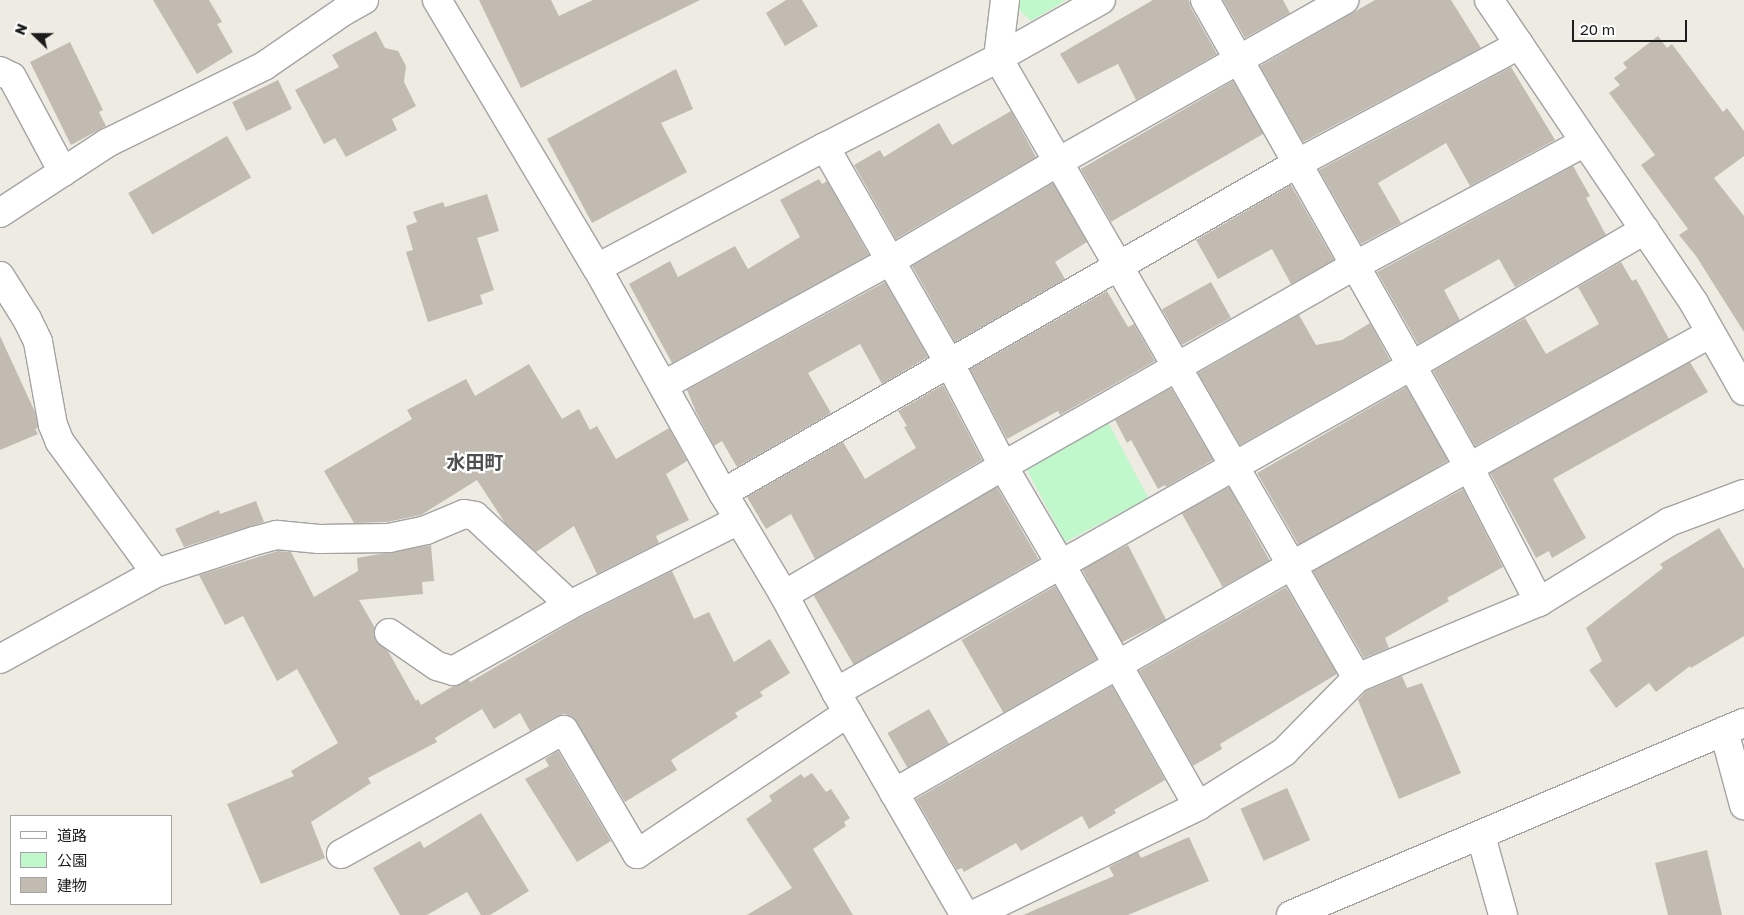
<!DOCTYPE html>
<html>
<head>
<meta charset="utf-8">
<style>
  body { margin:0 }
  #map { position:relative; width:1744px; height:915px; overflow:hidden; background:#edebe2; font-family:"Golos Text","Noto Sans JP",sans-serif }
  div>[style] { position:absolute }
  .park>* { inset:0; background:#c0f7cb; transform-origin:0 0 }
  .building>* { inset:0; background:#c2bbb2; transform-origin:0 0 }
  .roads { filter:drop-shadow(1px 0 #a3a3a3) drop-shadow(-1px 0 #a3a3a3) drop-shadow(0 1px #a3a3a3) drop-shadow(0 -1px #a3a3a3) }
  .minor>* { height:28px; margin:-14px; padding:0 14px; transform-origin:14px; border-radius:14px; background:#fff }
  .tertiary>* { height:28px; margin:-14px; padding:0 14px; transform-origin:14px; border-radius:14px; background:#fff }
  span { translate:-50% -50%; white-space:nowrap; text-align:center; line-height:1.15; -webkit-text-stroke:4.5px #fff; paint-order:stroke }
  .quarter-label { font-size:19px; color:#4f4f4f; font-weight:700 }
  .legend { position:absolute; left:10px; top:815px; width:162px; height:90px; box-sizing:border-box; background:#fff; border:1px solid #a4a4a4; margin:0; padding:6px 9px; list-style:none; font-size:15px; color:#1c1c1c }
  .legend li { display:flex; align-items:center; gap:10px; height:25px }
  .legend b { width:25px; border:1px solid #a4a4a4 }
  .north { position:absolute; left:10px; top:10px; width:50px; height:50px; -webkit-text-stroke:4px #fff; paint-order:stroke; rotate:292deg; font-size:14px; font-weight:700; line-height:20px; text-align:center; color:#1c1c1c }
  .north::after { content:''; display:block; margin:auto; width:18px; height:22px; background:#1c1c1c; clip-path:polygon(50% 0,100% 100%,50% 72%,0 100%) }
  .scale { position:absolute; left:1572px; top:20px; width:115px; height:22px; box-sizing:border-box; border:2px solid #1c1c1c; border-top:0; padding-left:6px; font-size:15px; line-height:18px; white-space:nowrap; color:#1c1c1c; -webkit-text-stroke:4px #fff; paint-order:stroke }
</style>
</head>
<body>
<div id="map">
  <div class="park">
    <div style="clip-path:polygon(1019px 0,1066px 0,1031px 21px,1018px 9px)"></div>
    <div style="left:1108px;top:422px;width:86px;height:94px;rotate:62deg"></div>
  </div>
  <div class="building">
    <div style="clip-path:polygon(153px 0,209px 0,222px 22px,217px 24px,233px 52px,197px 74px)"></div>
    <div style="clip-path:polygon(479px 0,551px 0,559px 16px,593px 0,700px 0,521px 88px)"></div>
    <div style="clip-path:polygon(786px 0,802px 0,818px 26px,785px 46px,766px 13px)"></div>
    <div style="clip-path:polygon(1153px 0,1189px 0,1191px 8px,1217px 54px,1136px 100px,1118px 64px,1078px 84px,1060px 54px)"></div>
    <div style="clip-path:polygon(1223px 0,1283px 0,1290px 13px,1245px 38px)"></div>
    <div style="clip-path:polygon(1375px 0,1451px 0,1481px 48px,1303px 142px,1260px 66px)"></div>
    <div style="clip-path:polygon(376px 31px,385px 48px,398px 51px,406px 66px,404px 82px,416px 106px,392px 119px,397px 130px,346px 157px,335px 138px,324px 144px,295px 90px,339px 67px,332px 55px)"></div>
    <div style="clip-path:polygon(1658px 36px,1667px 48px,1672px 44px,1723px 112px,1727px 108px,1744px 131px,1744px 156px,1714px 178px,1744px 216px,1744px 332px,1696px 256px,1679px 235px,1688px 229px,1641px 165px,1655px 155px,1609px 93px,1620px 85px,1614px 78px,1627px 68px,1623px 63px)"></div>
    <div style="clip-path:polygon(70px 42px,103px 110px,99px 112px,106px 126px,71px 145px,30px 62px)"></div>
    <div style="clip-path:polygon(1511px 67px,1555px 140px,1470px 186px,1446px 143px,1378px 183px,1401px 223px,1361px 244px,1319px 170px)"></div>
    <div style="clip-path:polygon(676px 69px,693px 109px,661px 123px,687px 172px,592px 223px,547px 139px)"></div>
    <div style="left:278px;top:80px;width:32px;height:51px;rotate:64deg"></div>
    <div style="left:1233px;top:81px;width:61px;height:176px;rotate:60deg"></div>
    <div style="clip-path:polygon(1011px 111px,1036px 157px,896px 239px,854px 165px,880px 150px,884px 157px,939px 123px,952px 145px)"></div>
    <div style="left:227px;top:136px;width:48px;height:114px;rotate:60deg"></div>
    <div style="clip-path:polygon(1573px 166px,1590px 196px,1586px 198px,1606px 235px,1515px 287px,1499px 259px,1444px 290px,1460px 320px,1418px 344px,1377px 272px)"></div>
    <div style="clip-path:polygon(819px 179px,822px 184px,827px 181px,869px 255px,672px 363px,629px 284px,670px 261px,678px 277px,735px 246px,748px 269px,800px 237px,780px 200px)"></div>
    <div style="clip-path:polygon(1053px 183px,1087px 242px,1055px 262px,1065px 279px,955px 342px,912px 266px)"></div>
    <div style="clip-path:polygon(1291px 185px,1334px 260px,1291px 284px,1272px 249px,1218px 279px,1196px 240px)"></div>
    <div style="clip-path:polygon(487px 194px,499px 231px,477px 238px,494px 290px,480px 295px,483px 304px,428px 322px,406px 252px,413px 250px,406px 226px,417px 222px,413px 212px,443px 202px,445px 207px)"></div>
    <div style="clip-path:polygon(1621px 262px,1632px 281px,1636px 279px,1669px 339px,1475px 446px,1433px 371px,1525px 318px,1546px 354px,1599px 324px,1578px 287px)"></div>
    <div style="clip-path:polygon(885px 282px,928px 357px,882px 384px,860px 344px,808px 373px,831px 413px,737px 467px,722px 441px,714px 446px,696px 412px,687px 390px)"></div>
    <div style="left:1211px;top:282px;width:41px;height:56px;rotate:61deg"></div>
    <div style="clip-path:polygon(1107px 291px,1128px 327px,1134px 324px,1155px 361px,1060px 415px,1058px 411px,1007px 439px,970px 369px)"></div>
    <div style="clip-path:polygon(1299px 315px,1316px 345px,1342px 340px,1370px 323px,1390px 360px,1240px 445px,1198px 373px)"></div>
    <div style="clip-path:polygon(0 336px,35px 412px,38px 428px,35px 429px,38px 434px,0 450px)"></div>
    <div style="clip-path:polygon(1690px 362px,1708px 392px,1553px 479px,1586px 538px,1552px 558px,1549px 551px,1536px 558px,1490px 473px)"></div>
    <div style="clip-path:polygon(529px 364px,562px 419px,579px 409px,590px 430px,597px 426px,616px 459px,669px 428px,687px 461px,666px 474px,689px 520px,656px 536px,659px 543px,597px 574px,574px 526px,536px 552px,505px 523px,477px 480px,421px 515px,387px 522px,354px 523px,324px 471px,412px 419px,407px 410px,466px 379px,475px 396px)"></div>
    <div style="clip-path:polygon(943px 385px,982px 460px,815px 559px,791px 514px,766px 529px,747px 497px,843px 442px,865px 479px,916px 448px,904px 427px,907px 426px,898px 411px)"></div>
    <div style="left:1406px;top:387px;width:85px;height:172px;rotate:60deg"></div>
    <div style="clip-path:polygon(1171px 388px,1213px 460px,1166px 487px,1165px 485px,1158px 489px,1131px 440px,1127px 443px,1115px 420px)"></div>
    <div style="left:997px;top:487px;width:83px;height:213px;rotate:60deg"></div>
    <div style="left:1229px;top:487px;width:84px;height:54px;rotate:61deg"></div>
    <div style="clip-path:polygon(1463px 489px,1503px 567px,1447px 598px,1449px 601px,1385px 638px,1389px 648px,1364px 658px,1313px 571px)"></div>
    <div style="clip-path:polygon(256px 501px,264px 522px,184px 547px,175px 529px,219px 510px,220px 514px)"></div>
    <div style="clip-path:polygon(1719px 528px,1744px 569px,1744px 636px,1691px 668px,1690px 666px,1656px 692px,1649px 683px,1616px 708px,1589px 670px,1602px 661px,1586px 628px,1663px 568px,1660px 564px)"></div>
    <div style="clip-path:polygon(431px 545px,434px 581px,422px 582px,423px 594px,359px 600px,375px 628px,375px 640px,388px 651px,416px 701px,418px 699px,421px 705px,453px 686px,469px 680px,470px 682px,577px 619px,672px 571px,694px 619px,709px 612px,734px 662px,770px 639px,790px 673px,760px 692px,763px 696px,735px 713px,738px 717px,671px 760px,677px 770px,625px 802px,572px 717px,565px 714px,557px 716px,530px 731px,520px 713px,494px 729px,482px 709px,435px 738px,437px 742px,368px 778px,371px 783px,311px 822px,325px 858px,261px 884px,227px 804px,294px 776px,291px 771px,338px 743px,297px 669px,277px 681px,243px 616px,225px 625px,199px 575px,278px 551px,291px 552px,314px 597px,358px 571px,357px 558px)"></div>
    <div style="left:1128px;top:545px;width:84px;height:52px;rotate:63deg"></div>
    <div style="left:1055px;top:586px;width:84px;height:108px;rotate:60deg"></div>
    <div style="clip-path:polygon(1286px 587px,1337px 674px,1220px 744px,1222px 749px,1193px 766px,1139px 671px)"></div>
    <div style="clip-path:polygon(1402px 676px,1407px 688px,1422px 683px,1461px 773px,1399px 799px,1358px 700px,1366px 691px)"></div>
    <div style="clip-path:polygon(1112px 686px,1165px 780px,1114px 810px,1116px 813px,1089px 829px,1082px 816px,1021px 851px,1016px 843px,964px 872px,962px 868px,957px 870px,916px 799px)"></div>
    <div style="left:929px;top:709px;width:40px;height:48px;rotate:60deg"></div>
    <div style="clip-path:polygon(558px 751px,611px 841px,577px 862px,525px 779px,549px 766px,545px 759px)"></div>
    <div style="clip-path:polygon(812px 773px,826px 792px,831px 789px,850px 818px,844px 822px,846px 826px,813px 849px,853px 915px,747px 915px,792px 888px,746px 819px,772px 801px,769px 796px,801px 774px,804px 778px)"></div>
    <div style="left:1287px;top:788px;width:57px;height:51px;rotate:66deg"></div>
    <div style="clip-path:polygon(481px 813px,529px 891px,490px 915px,481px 915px,467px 892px,427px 915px,400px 915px,373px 868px,420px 841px,424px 848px)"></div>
    <div style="clip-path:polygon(1189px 837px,1209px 881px,1128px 915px,1023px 915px,1114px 876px,1109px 867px,1138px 852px,1141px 858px)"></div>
    <div style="clip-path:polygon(1707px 850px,1722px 915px,1668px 915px,1655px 863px)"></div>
  </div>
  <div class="roads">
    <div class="minor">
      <div style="left:437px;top:0;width:312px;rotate:59.2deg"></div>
      <div style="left:597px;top:268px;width:258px;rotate:60.8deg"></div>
      <div style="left:723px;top:493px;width:119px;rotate:59.1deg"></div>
      <div style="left:784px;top:595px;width:110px;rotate:61.8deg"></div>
      <div style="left:836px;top:692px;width:258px;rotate:60deg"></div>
      <div style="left:1005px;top:0;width:58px;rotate:96.9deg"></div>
      <div style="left:998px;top:58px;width:716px;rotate:59.93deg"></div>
      <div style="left:1205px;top:0;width:536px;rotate:60.52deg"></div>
      <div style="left:1469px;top:467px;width:152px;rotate:62.6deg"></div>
      <div style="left:1489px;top:0;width:366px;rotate:55.9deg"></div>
      <div style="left:1694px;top:303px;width:101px;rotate:60.4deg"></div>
      <div style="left:0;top:71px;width:13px;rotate:27deg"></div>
      <div style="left:12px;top:77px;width:108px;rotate:61.8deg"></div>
      <div style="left:825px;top:147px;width:250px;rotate:60.1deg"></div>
      <div style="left:950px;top:364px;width:115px;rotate:62.5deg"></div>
      <div style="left:1003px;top:466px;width:115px;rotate:59.6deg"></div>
      <div style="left:1061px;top:565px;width:277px;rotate:60.4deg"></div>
      <div style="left:0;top:213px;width:128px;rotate:-33.2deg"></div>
      <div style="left:107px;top:143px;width:175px;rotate:-26.1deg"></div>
      <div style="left:264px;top:66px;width:97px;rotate:-34.5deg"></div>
      <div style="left:344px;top:11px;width:23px;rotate:-29deg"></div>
      <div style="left:597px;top:268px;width:258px;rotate:-28deg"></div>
      <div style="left:825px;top:147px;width:195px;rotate:-27.2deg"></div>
      <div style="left:998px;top:58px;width:118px;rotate:-29.4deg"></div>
      <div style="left:0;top:276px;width:51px;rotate:57.9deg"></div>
      <div style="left:27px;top:319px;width:25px;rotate:64deg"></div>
      <div style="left:38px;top:342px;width:84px;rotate:79.8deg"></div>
      <div style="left:53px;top:425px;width:18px;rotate:68deg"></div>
      <div style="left:60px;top:442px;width:162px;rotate:53.8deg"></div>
      <div style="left:664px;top:385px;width:258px;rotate:-28.8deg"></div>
      <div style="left:890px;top:261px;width:195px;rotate:-30.5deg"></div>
      <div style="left:1058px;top:162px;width:329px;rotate:-29.5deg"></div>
      <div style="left:723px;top:493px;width:663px;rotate:-29.85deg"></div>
      <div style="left:1298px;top:163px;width:251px;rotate:-28.1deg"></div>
      <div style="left:784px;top:595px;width:254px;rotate:-30.5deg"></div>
      <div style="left:1003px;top:466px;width:404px;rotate:-29.7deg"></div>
      <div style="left:1354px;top:266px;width:262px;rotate:-28.2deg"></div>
      <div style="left:389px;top:633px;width:58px;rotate:34.5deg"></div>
      <div style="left:437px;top:666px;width:17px;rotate:17deg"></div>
      <div style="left:453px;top:671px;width:134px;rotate:-29.4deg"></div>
      <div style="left:570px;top:605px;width:189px;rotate:-26.7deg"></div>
      <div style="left:0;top:659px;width:178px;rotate:-28.9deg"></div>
      <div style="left:156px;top:573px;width:103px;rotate:-18.1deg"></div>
      <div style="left:254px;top:541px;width:24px;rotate:-15deg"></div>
      <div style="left:277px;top:535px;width:42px;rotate:5.4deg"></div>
      <div style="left:319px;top:539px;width:70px;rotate:-0.8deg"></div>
      <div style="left:389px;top:538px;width:38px;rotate:-12deg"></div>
      <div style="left:426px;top:530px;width:41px;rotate:-22.8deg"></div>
      <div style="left:464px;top:514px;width:11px;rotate:10deg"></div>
      <div style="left:475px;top:516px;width:130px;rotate:43.1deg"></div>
      <div style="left:836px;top:692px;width:661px;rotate:-29.55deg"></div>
      <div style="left:1411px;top:366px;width:271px;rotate:-30.2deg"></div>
      <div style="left:1724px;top:731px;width:77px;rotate:74.9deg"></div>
      <div style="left:894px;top:793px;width:457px;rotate:-29.8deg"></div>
      <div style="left:1291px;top:566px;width:480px;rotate:-29deg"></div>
      <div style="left:1481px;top:836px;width:82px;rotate:74.4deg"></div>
      <div style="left:341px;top:854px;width:255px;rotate:-29.1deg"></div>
      <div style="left:564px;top:730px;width:144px;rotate:59.5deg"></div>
      <div style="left:637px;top:854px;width:254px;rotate:-33.8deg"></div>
      <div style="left:973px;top:915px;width:250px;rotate:-25.8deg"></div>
      <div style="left:1198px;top:806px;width:102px;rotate:-32.1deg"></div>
      <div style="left:1284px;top:752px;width:104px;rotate:-45.4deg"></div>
      <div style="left:1357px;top:678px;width:197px;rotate:-22.7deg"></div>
      <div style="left:1539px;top:602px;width:153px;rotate:-31.6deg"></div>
      <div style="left:1669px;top:522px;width:80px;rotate:-20.5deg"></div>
    </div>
    <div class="tertiary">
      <div style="left:1291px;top:915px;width:492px;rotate:-23deg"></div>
    </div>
  </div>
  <div class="quarter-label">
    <span style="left:475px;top:462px">水田町</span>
  </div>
  <ul class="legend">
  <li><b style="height:6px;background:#fff"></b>道路</li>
  <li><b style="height:14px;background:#c0f7cb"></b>公園</li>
  <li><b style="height:14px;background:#c2bbb2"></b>建物</li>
  </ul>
  <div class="north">N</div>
  <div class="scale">20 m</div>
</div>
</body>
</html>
